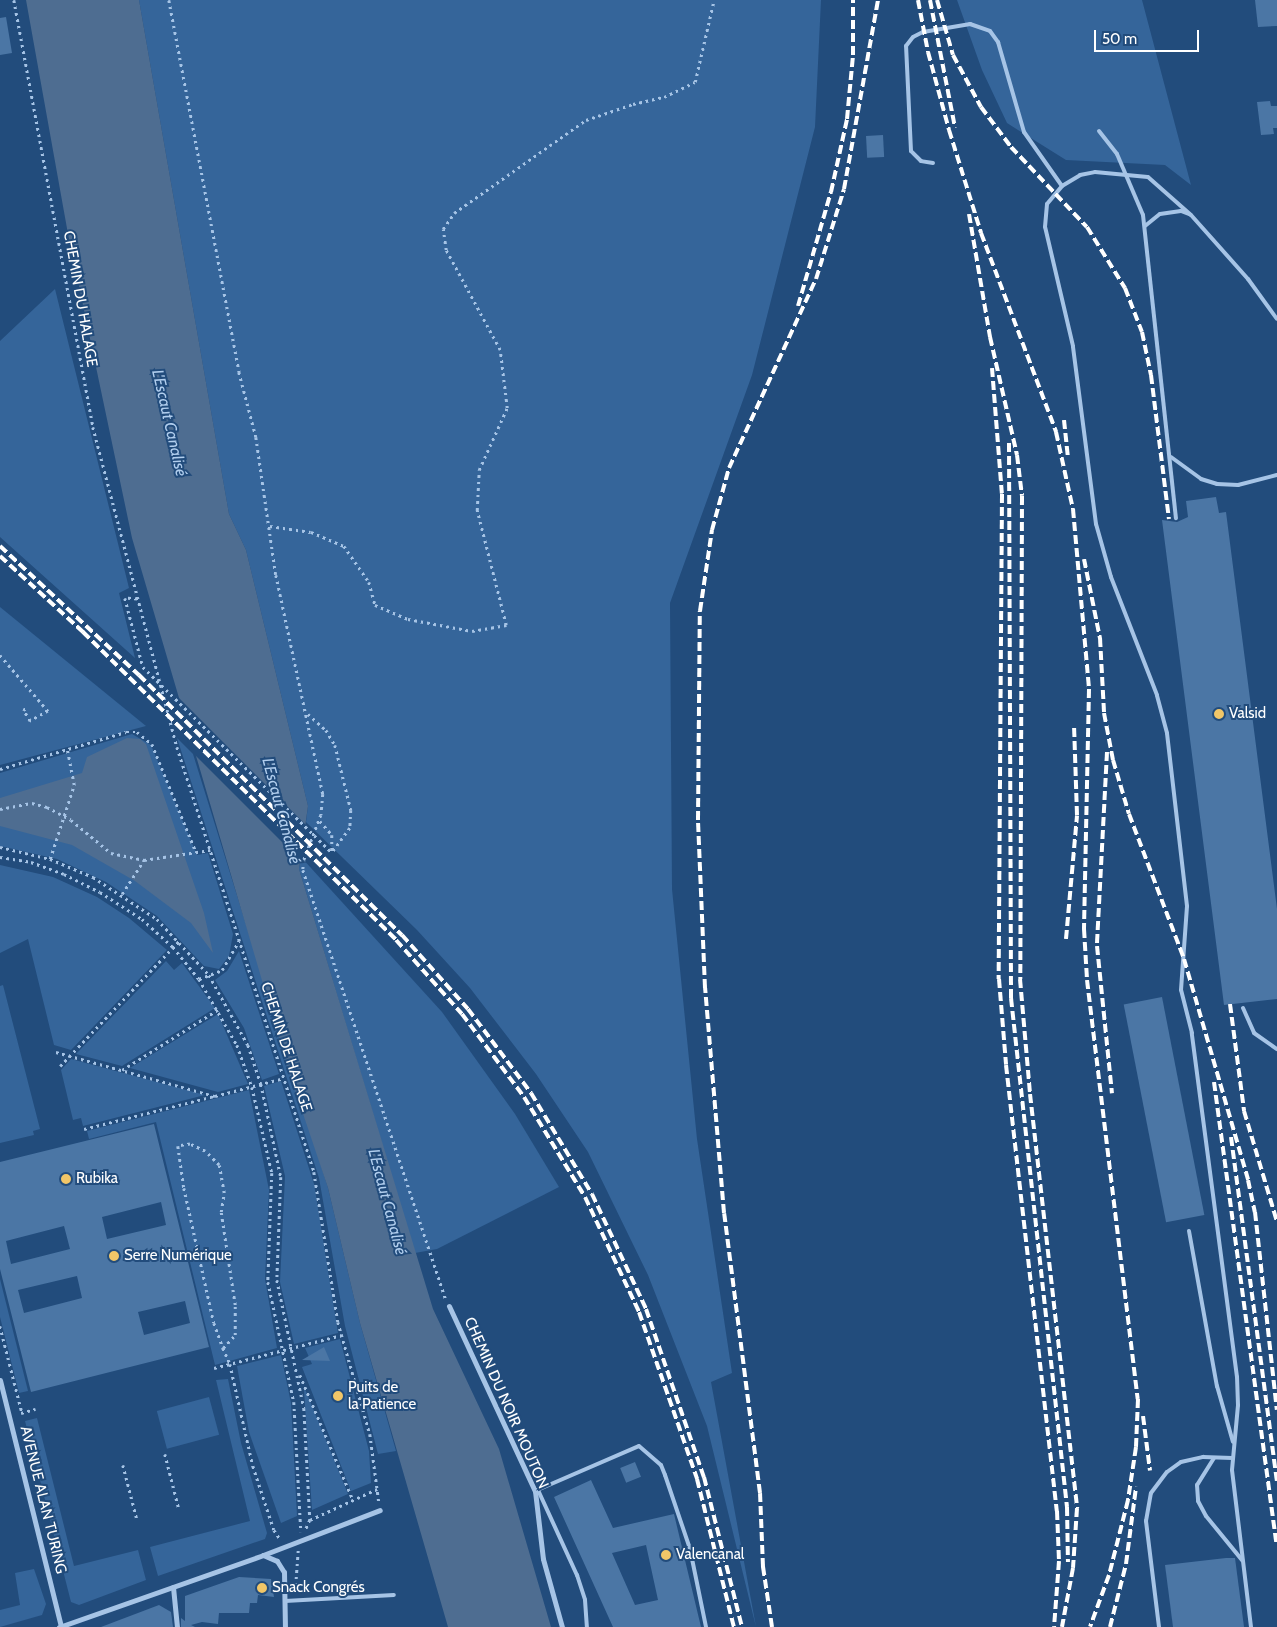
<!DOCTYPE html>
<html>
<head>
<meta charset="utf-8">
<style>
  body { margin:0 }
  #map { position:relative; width:1277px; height:1627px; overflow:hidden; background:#224c7c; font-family:Cabin,sans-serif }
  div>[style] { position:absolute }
  .green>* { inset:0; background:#35659a; transform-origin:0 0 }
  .water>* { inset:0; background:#4e6d91 }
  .pier>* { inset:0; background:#224c7c }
  .building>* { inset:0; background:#4b76a5; transform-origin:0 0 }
  .path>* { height:2.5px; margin-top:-1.25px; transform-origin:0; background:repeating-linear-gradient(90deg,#a6c4e6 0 2.5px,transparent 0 6.5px) }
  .lane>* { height:4px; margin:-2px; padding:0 2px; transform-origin:2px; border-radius:2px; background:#a6c4e6 }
  .street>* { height:5px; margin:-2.5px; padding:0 2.5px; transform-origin:2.5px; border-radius:2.5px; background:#a6c4e6 }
  .rail>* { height:4px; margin-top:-2px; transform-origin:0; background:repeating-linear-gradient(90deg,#fff 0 9px,transparent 0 13px) }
  .path-bridge>* { height:2.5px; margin-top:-1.25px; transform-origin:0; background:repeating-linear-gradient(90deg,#a6c4e6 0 2.5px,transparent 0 6.5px) }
  .dots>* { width:14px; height:14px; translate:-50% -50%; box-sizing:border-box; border:2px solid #224c7c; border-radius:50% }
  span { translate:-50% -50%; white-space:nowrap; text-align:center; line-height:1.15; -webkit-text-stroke:4px #224c7c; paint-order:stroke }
  .street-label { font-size:15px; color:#fff }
  .poi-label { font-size:15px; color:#fff }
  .left { translate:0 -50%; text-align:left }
  .water-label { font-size:16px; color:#b1ceee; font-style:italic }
  .scale { position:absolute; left:1094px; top:30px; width:105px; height:22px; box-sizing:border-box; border:2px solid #fff; border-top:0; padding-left:6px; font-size:15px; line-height:18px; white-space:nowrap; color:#fff; -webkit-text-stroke:4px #224c7c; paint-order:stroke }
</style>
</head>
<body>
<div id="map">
  <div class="green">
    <div style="clip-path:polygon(139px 0,821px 0,815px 127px,752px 375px,670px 603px,672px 889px,697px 1139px,732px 1373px,711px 1382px,756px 1627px,707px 1426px,648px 1275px,588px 1152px,536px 1074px,470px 988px,417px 930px,306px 822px,308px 806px,246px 550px,229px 514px)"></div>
    <div style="clip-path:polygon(957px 0,1142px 0,1191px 185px,1165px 165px,1066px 160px,1007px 123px,982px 70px)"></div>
    <div style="clip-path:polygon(55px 289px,129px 588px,119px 593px,135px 658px,0 537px,0 341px)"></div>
    <div style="clip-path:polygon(0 607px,146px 726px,0 765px)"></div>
    <div style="clip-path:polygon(132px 734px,151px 745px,197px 855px,208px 853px,233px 934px,229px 956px,219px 969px,204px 966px,157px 916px,106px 882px,57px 859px,0 846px,0 773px)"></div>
    <div style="clip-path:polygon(177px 738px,193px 754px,328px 1188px,360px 1323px,396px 1451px,378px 1454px,345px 1326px,319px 1178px)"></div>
    <div style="clip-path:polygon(301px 857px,442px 1012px,515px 1114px,559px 1187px,437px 1249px,415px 1253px,299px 869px)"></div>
    <div style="clip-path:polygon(0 865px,53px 877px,97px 897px,129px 918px,167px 950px,71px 1050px,54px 1045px,28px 939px,0 953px)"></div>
    <div style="clip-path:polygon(239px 951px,279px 1074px,262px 1080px,244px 1028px,215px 980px,227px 971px)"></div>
    <div style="clip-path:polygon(166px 961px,174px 970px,182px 963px,215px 1008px,122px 1066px,76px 1054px)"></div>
    <div style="clip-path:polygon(3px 985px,40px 1129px,33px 1131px,34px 1135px,0 1143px,0 986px)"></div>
    <div style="clip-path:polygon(218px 1014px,248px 1084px,218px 1092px,130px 1068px)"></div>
    <div style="clip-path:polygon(71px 1059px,205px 1095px,83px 1126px,81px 1118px,73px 1120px,61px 1070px)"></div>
    <div style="clip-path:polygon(281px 1081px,314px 1184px,338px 1333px,294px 1344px,280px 1282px,285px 1176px,264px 1086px)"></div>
    <div style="clip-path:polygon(249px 1090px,269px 1190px,265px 1279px,277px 1348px,215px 1365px,156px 1122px,89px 1139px,87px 1131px)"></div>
    <div style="clip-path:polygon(0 1279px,28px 1391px,19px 1393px,0 1317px)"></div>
    <div style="clip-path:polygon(340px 1339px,369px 1451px,371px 1483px,351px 1491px,302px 1367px,312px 1364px,305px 1348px)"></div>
    <div style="clip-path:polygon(281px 1355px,291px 1403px,297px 1516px,281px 1523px,249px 1432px,237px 1366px)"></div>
    <div style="clip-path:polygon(228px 1379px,241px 1443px,267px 1533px,265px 1539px,158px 1576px,150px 1547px,250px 1521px,216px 1380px)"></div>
    <div style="clip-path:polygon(305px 1389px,348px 1494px,312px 1510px,304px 1390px)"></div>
    <div style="left:209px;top:1397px;width:39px;height:54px;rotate:75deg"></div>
    <div style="clip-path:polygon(37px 1418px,74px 1566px,138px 1550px,146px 1580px,79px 1605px,71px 1602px,25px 1421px)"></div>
    <div style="clip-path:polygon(34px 1569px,46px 1604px,42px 1615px,0 1627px,0 1610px,20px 1605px,15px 1573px)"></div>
  </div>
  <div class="water">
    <div style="clip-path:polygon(26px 0,139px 0,229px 514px,246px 550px,308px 806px,299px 869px,433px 1309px,499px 1449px,551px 1627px,448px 1627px,360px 1323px,328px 1188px,288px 1069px,132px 538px,68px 234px)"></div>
    <div style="clip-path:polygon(127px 738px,140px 739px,146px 744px,204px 913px,213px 953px,191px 923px,135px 881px,72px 845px,0 826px,0 798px,82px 773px,87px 757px)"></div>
  </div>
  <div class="pier">
    <div style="clip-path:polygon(174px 693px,308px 827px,303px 863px,190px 750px)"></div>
  </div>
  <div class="building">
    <div style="clip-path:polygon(1255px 0,1277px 0,1277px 26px,1258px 27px)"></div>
    <div style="clip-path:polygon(6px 17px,12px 53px,0 55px,0 18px)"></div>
    <div style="clip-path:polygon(1270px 101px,1271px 106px,1277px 106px,1277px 128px,1273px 128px,1274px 134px,1261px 135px,1257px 102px)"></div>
    <div style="left:883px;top:135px;width:22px;height:17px;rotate:87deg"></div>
    <div style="clip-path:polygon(1216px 497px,1219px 513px,1226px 512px,1277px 909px,1277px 999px,1224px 1005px,1162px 520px,1177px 522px,1188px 517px,1186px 501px)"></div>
    <div style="left:1162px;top:997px;width:222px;height:39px;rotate:79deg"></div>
    <div style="clip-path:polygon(evenodd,154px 1124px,209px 1347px,31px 1392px,0 1269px,0 1162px,154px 1124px,161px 1202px,166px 1225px,107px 1239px,102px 1217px,161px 1202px,154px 1124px,64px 1226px,70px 1249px,11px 1264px,6px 1241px,64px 1226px,154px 1124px,77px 1276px,82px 1298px,24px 1313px,18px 1290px,77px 1276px,154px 1124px,185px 1301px,190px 1323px,144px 1335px,138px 1312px,185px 1301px)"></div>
    <div style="clip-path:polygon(324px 1347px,330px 1361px,302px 1360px)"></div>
    <div style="left:635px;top:1462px;width:16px;height:16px;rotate:68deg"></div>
    <div style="clip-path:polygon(evenodd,591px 1480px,613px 1528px,674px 1514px,701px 1627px,613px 1627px,554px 1497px,591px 1480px,646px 1545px,658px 1600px,635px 1605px,612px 1553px,646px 1545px)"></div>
    <div style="clip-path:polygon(1226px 1558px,1235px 1558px,1244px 1627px,1173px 1627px,1165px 1565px)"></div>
    <div style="clip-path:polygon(239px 1577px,271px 1579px,274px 1597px,258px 1595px,257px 1603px,250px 1603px,249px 1613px,219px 1613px,218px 1624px,202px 1622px,191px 1625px,195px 1627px,181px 1627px,181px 1618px,185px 1621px,185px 1596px)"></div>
    <div style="clip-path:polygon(159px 1605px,171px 1612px,173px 1627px,101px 1627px)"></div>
  </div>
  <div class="path">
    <div style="left:14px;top:0;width:434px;rotate:79.5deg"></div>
    <div style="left:93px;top:427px;width:331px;rotate:75.3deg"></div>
    <div style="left:177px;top:747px;width:447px;rotate:72.1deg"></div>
    <div style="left:314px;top:1172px;width:152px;rotate:80.9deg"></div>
    <div style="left:338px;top:1322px;width:116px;rotate:74.1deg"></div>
    <div style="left:370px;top:1434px;width:69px;rotate:82.5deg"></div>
    <div style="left:169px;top:0;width:379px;rotate:79.3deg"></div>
    <div style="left:239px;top:372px;width:67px;rotate:75.3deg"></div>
    <div style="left:256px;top:437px;width:139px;rotate:81.8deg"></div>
    <div style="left:276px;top:575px;width:224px;rotate:77.9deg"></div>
    <div style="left:323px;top:794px;width:21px;rotate:95deg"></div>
    <div style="left:321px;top:815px;width:48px;rotate:110.7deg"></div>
    <div style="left:304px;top:860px;width:10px;rotate:96deg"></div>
    <div style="left:303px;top:870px;width:452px;rotate:71.6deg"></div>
    <div style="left:270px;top:526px;width:41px;rotate:8.3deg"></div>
    <div style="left:311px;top:532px;width:36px;rotate:23deg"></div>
    <div style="left:344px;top:546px;width:44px;rotate:55.2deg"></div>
    <div style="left:369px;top:582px;width:24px;rotate:75deg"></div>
    <div style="left:375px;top:605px;width:36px;rotate:23deg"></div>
    <div style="left:408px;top:619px;width:65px;rotate:10.6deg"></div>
    <div style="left:472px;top:631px;width:35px;rotate:-10deg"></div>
    <div style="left:506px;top:625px;width:119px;rotate:-104.2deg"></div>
    <div style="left:477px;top:510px;width:40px;rotate:-87.1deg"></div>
    <div style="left:479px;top:470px;width:68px;rotate:-65.7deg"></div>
    <div style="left:507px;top:408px;width:58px;rotate:-96.9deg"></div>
    <div style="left:500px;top:350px;width:114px;rotate:-118.4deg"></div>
    <div style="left:446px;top:250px;width:21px;rotate:-98deg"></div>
    <div style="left:443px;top:229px;width:19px;rotate:-55deg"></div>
    <div style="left:454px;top:213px;width:161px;rotate:-35.2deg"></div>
    <div style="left:586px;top:120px;width:50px;rotate:-18.8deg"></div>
    <div style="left:633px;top:104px;width:32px;rotate:-13deg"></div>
    <div style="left:664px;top:97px;width:34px;rotate:-26deg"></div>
    <div style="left:695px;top:82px;width:84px;rotate:-77deg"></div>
    <div style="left:137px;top:599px;width:12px;rotate:-175deg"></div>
    <div style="left:125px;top:598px;width:71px;rotate:75.4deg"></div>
    <div style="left:0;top:655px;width:74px;rotate:49.4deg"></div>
    <div style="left:48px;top:711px;width:21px;rotate:151deg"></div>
    <div style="left:30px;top:721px;width:13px;rotate:-122deg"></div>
    <div style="left:23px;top:710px;width:6px;rotate:-31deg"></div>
    <div style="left:308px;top:714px;width:24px;rotate:42deg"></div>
    <div style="left:326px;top:730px;width:17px;rotate:59deg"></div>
    <div style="left:335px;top:745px;width:67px;rotate:76.2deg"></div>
    <div style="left:351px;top:810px;width:18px;rotate:93deg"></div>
    <div style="left:350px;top:828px;width:31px;rotate:126deg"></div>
    <div style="left:0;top:769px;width:131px;rotate:-16.4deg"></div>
    <div style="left:126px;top:732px;width:11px"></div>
    <div style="left:137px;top:732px;width:19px;rotate:39deg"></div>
    <div style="left:152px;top:744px;width:117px;rotate:67.8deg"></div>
    <div style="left:0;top:809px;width:33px;rotate:-11deg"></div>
    <div style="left:32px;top:803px;width:16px;rotate:15deg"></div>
    <div style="left:47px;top:807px;width:27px;rotate:28deg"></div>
    <div style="left:71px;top:820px;width:52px;rotate:39.5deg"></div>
    <div style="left:111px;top:853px;width:34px;rotate:12deg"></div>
    <div style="left:320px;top:821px;width:18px;rotate:49deg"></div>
    <div style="left:332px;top:835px;width:17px;rotate:90deg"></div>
    <div style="left:0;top:847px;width:51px;rotate:13.5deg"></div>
    <div style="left:50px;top:859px;width:47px;rotate:22.7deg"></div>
    <div style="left:93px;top:877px;width:77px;rotate:33.3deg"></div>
    <div style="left:157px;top:919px;width:76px;rotate:47.1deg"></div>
    <div style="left:209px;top:975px;width:80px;rotate:60.9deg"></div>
    <div style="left:248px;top:1045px;width:41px;rotate:71.6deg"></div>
    <div style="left:261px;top:1084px;width:95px;rotate:77.9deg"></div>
    <div style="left:281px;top:1177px;width:103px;rotate:92.2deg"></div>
    <div style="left:277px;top:1280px;width:131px;rotate:78.1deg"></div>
    <div style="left:304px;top:1408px;width:112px;rotate:86.9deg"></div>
    <div style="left:310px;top:1520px;width:10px;rotate:114deg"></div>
    <div style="left:0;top:857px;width:31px;rotate:9deg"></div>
    <div style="left:31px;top:862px;width:35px;rotate:20deg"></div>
    <div style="left:64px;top:874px;width:40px;rotate:26.6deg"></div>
    <div style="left:100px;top:892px;width:50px;rotate:32.7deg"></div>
    <div style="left:142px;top:919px;width:42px;rotate:42.1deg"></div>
    <div style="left:173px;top:947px;width:41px;rotate:50.9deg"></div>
    <div style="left:199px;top:979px;width:76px;rotate:60.1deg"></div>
    <div style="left:237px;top:1045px;width:45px;rotate:70.3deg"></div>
    <div style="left:252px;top:1087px;width:88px;rotate:76.9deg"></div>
    <div style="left:272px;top:1173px;width:109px;rotate:92.1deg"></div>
    <div style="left:268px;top:1282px;width:123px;rotate:77.8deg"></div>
    <div style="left:294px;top:1402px;width:130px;rotate:86.9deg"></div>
    <div style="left:50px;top:859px;width:78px;rotate:-72deg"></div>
    <div style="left:74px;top:785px;width:36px;rotate:-101deg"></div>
    <div style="left:122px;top:894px;width:40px;rotate:-57.1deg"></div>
    <div style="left:144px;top:860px;width:67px;rotate:-8.6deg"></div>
    <div style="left:199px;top:979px;width:25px;rotate:-21deg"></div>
    <div style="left:222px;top:970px;width:34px;rotate:-60deg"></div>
    <div style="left:56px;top:1052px;width:165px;rotate:15.5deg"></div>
    <div style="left:215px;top:1096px;width:71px;rotate:-14.6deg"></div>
    <div style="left:60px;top:1066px;width:173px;rotate:-46.4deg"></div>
    <div style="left:122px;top:1070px;width:115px;rotate:-32.2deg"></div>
    <div style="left:84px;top:1129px;width:134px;rotate:-14.2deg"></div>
    <div style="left:0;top:1326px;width:89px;rotate:75.7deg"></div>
    <div style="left:223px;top:1348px;width:18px;rotate:-47deg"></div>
    <div style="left:235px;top:1335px;width:30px;rotate:-90deg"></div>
    <div style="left:235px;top:1305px;width:94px;rotate:-98.6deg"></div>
    <div style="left:221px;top:1212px;width:19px;rotate:-81deg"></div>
    <div style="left:224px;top:1193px;width:28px;rotate:-100deg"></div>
    <div style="left:219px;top:1165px;width:20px;rotate:-135deg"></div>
    <div style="left:205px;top:1151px;width:17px;rotate:-155deg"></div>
    <div style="left:190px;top:1144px;width:12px;rotate:171deg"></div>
    <div style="left:178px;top:1146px;width:42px;rotate:81.9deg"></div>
    <div style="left:184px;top:1188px;width:138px;rotate:77.5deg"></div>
    <div style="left:214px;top:1323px;width:27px;rotate:70deg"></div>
    <div style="left:223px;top:1348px;width:17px;rotate:66deg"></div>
    <div style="left:230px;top:1364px;width:105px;rotate:77.3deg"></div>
    <div style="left:253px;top:1466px;width:67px;rotate:71.8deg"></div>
    <div style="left:274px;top:1530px;width:11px;rotate:56deg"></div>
    <div style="left:214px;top:1368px;width:132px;rotate:-14.5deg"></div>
    <div style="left:300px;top:1375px;width:136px;rotate:67deg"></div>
    <div style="left:21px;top:1413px;width:15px;rotate:-16deg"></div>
    <div style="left:165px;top:1454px;width:57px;rotate:75.7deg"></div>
    <div style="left:123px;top:1465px;width:56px;rotate:75.5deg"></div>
    <div style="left:310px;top:1520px;width:74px;rotate:-24.8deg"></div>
    <div style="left:295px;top:1592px;width:42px;rotate:-85.9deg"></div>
  </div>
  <div class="lane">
    <div style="left:1099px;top:131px;width:29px;rotate:52deg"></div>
    <div style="left:1117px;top:154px;width:66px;rotate:66.9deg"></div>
    <div style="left:1143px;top:215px;width:305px;rotate:83.8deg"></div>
    <div style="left:933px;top:163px;width:12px;rotate:-171deg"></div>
    <div style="left:921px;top:161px;width:14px;rotate:-135deg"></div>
    <div style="left:911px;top:151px;width:105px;rotate:-92.7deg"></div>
    <div style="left:906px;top:46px;width:11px;rotate:-52deg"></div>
    <div style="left:913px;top:37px;width:11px;rotate:-27deg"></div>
    <div style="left:923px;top:32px;width:48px;rotate:-9.7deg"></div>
    <div style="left:970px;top:24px;width:21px;rotate:19deg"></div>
    <div style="left:990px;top:31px;width:14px;rotate:54deg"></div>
    <div style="left:998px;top:42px;width:94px;rotate:73.9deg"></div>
    <div style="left:1024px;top:132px;width:66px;rotate:54.9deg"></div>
    <div style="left:1145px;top:226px;width:19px;rotate:-39deg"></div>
    <div style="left:1160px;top:214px;width:21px;rotate:-8deg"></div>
    <div style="left:1181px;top:211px;width:9px;rotate:21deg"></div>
    <div style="left:1171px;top:457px;width:37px;rotate:36deg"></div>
    <div style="left:1201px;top:479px;width:17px;rotate:17deg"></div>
    <div style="left:1217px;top:484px;width:21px;rotate:3deg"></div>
    <div style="left:1238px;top:485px;width:40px;rotate:-14.4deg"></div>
    <div style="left:1243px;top:1008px;width:27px;rotate:66deg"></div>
    <div style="left:1254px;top:1033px;width:28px;rotate:35deg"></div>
    <div style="left:1189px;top:1231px;width:158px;rotate:79.8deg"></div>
    <div style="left:1217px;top:1386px;width:58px;rotate:74.1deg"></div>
    <div style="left:1214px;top:1458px;width:32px;rotate:122deg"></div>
    <div style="left:1197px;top:1485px;width:16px;rotate:86deg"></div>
    <div style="left:1198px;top:1501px;width:17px;rotate:62deg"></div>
    <div style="left:1206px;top:1516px;width:57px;rotate:50.7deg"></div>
    <div style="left:538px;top:1490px;width:94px;rotate:65.4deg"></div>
    <div style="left:577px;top:1575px;width:26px;rotate:72deg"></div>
    <div style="left:585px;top:1600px;width:27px;rotate:86deg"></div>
    <div style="left:535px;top:1491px;width:113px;rotate:-23.4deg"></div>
    <div style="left:639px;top:1446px;width:29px;rotate:41deg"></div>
    <div style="left:661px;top:1465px;width:11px;rotate:68deg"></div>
    <div style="left:665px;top:1475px;width:78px;rotate:71.3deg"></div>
    <div style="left:690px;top:1549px;width:80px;rotate:78.4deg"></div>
    <div style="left:285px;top:1601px;width:109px;rotate:-3.2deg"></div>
    <div style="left:1159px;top:1627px;width:107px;rotate:-97deg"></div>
    <div style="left:1146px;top:1521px;width:28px;rotate:-80deg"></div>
    <div style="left:1151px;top:1493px;width:26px;rotate:-53deg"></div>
    <div style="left:1167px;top:1472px;width:17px;rotate:-36deg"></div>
    <div style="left:1181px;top:1462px;width:23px;rotate:-13deg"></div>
    <div style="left:1203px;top:1457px;width:29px;rotate:2deg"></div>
    <div style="left:1251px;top:1627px;width:158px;rotate:-96.9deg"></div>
    <div style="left:1232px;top:1470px;width:65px;rotate:-84.7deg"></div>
    <div style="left:1238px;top:1405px;width:28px;rotate:-92deg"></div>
    <div style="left:1237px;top:1377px;width:347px;rotate:-97.5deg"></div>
    <div style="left:1192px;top:1033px;width:44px;rotate:-104.3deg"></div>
    <div style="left:1181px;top:990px;width:84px;rotate:-85.9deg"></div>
    <div style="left:1187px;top:906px;width:174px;rotate:-96.6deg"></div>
    <div style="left:1167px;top:733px;width:39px;rotate:-105deg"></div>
    <div style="left:1157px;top:695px;width:127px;rotate:-111.3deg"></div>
    <div style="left:1111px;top:577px;width:55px;rotate:-105.8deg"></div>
    <div style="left:1096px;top:524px;width:179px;rotate:-97.4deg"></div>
    <div style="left:1073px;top:346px;width:122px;rotate:-103.2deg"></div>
    <div style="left:1045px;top:227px;width:23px;rotate:-85deg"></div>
    <div style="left:1047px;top:204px;width:23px;rotate:-50deg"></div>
    <div style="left:1062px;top:186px;width:21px;rotate:-31deg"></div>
    <div style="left:1080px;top:175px;width:15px;rotate:-11deg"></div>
    <div style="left:1095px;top:172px;width:53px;rotate:5.4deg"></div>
    <div style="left:1148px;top:177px;width:57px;rotate:41.5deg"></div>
    <div style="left:1191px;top:215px;width:86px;rotate:48.3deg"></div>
    <div style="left:1248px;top:279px;width:49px;rotate:54.1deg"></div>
  </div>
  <div class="street">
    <div style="left:449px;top:1306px;width:204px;rotate:65.1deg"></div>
    <div style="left:535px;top:1491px;width:68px;rotate:83.3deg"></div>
    <div style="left:543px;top:1559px;width:71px;rotate:74.4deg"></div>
    <div style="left:0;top:1380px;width:253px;rotate:76.1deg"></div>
    <div style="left:263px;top:1555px;width:15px;rotate:23deg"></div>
    <div style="left:277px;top:1561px;width:13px;rotate:58deg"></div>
    <div style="left:284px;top:1572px;width:55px;rotate:89deg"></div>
    <div style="left:173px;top:1587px;width:40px;rotate:84.3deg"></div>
    <div style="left:59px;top:1627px;width:216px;rotate:-19.4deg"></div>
    <div style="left:263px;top:1555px;width:125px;rotate:-21deg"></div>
  </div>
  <div class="rail">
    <div style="left:918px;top:0;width:53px;rotate:79.1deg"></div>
    <div style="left:928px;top:52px;width:81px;rotate:74.9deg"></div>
    <div style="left:949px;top:130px;width:108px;rotate:72.7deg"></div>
    <div style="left:981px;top:233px;width:213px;rotate:69.3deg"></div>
    <div style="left:1056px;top:432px;width:79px;rotate:77.6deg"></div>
    <div style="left:1073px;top:509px;width:181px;rotate:84.9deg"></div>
    <div style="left:1089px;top:689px;width:240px;rotate:91.2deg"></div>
    <div style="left:1084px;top:929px;width:51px;rotate:86.6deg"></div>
    <div style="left:1087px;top:980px;width:422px;rotate:83.1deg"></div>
    <div style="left:1138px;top:1399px;width:48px;rotate:92.4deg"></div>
    <div style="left:1136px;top:1447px;width:54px;rotate:98.6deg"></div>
    <div style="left:1128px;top:1500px;width:77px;rotate:104.2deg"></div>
    <div style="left:1109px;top:1575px;width:55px;rotate:110.1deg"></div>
    <div style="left:930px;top:0;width:130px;rotate:78.9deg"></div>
    <div style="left:937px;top:0;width:57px;rotate:73.8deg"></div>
    <div style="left:953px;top:55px;width:59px;rotate:61.7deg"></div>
    <div style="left:981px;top:107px;width:50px;rotate:53.1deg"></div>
    <div style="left:1011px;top:147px;width:110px;rotate:46.5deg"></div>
    <div style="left:1087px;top:227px;width:72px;rotate:58.1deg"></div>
    <div style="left:1125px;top:288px;width:47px;rotate:68.9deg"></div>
    <div style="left:1142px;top:332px;width:44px;rotate:78.2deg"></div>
    <div style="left:1151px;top:375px;width:145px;rotate:82.9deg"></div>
    <div style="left:969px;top:214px;width:125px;rotate:80.3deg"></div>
    <div style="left:990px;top:337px;width:121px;rotate:77.1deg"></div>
    <div style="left:1017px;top:455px;width:41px;rotate:83deg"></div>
    <div style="left:1022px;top:496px;width:483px;rotate:90.2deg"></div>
    <div style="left:1020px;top:979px;width:115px;rotate:85deg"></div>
    <div style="left:1030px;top:1094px;width:417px;rotate:83.5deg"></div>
    <div style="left:1077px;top:1508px;width:60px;rotate:93.8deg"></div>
    <div style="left:1073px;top:1568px;width:60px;rotate:100.6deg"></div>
    <div style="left:798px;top:306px;width:119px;rotate:-73.9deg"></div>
    <div style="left:831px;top:192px;width:75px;rotate:-77.6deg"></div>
    <div style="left:847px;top:119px;width:64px;rotate:-84.6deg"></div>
    <div style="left:853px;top:55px;width:55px;rotate:-90deg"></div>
    <div style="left:992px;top:368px;width:126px;rotate:85.5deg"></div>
    <div style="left:1002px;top:494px;width:485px;rotate:90.4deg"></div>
    <div style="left:999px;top:979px;width:86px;rotate:85.3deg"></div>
    <div style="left:1006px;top:1065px;width:449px;rotate:83.5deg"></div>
    <div style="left:1057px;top:1511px;width:50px;rotate:87.7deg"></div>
    <div style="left:1059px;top:1561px;width:66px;rotate:94.3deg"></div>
    <div style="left:1064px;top:420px;width:38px;rotate:84deg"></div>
    <div style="left:1009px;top:443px;width:555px;rotate:89.79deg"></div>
    <div style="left:1011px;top:998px;width:512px;rotate:83.72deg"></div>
    <div style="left:1067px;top:1507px;width:55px;rotate:89deg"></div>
    <div style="left:0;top:546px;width:190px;rotate:42.9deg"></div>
    <div style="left:139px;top:675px;width:370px;rotate:44.7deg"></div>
    <div style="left:402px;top:935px;width:99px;rotate:48.3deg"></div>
    <div style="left:468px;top:1009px;width:105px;rotate:53.1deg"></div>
    <div style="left:531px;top:1093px;width:118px;rotate:58.9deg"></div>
    <div style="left:592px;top:1194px;width:127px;rotate:64.8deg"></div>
    <div style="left:646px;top:1309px;width:178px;rotate:71deg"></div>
    <div style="left:704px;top:1477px;width:155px;rotate:75.8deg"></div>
    <div style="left:0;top:556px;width:113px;rotate:42.5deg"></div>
    <div style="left:83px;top:632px;width:439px;rotate:44.5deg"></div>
    <div style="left:396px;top:940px;width:99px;rotate:48.3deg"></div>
    <div style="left:462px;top:1014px;width:104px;rotate:53.2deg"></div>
    <div style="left:524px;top:1097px;width:117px;rotate:58.6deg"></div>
    <div style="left:585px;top:1197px;width:127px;rotate:64.8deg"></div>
    <div style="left:639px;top:1312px;width:177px;rotate:70.8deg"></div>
    <div style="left:697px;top:1479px;width:153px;rotate:76deg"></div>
    <div style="left:1084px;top:559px;width:81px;rotate:78.6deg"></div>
    <div style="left:1100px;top:638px;width:75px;rotate:86.9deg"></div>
    <div style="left:1104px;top:713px;width:48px;rotate:79.2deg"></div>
    <div style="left:1113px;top:760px;width:56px;rotate:73.5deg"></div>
    <div style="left:1129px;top:814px;width:155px;rotate:69.2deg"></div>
    <div style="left:1184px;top:959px;width:230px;rotate:73.8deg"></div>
    <div style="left:1248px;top:1180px;width:33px;rotate:78deg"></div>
    <div style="left:1255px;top:1212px;width:199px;rotate:83.7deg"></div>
    <div style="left:1107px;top:752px;width:194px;rotate:93deg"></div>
    <div style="left:1097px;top:946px;width:148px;rotate:84.2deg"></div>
    <div style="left:1066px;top:939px;width:124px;rotate:-84.9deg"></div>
    <div style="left:1077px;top:815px;width:90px;rotate:-91.9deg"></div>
    <div style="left:1230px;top:1004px;width:108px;rotate:82.5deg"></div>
    <div style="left:1244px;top:1111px;width:116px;rotate:73.4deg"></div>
    <div style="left:1214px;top:1082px;width:467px;rotate:82.3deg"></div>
    <div style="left:1231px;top:1137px;width:350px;rotate:82.4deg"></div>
    <div style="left:1143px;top:1416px;width:55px;rotate:82.7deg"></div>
    <div style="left:772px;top:1627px;width:61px;rotate:-98.5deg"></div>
    <div style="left:763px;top:1567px;width:74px;rotate:-92.3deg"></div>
    <div style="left:760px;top:1493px;width:282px;rotate:-97.3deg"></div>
    <div style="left:724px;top:1213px;width:226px;rotate:-94.8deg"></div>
    <div style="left:705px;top:988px;width:168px;rotate:-92.4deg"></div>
    <div style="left:698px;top:820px;width:209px;rotate:-89.5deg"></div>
    <div style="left:700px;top:611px;width:82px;rotate:-81.6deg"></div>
    <div style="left:712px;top:530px;width:64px;rotate:-74.7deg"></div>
    <div style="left:729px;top:468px;width:208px;rotate:-65.3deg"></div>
    <div style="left:816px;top:279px;width:94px;rotate:-72.7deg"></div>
    <div style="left:844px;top:189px;width:192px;rotate:-79.8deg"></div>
    <div style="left:1110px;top:1627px;width:65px;rotate:-75.7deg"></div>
    <div style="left:1126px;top:1564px;width:78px;rotate:-82.6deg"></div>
  </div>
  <div class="path-bridge">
    <div style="left:143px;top:667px;width:265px;rotate:44.5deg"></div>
  </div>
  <div class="dots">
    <div style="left:1219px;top:714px;background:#f1c668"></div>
    <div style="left:66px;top:1179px;background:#f1c668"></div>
    <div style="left:114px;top:1256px;background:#f1c668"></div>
    <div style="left:338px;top:1396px;background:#f1c668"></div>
    <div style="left:666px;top:1555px;background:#f1c668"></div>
    <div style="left:262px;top:1588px;background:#f1c668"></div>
  </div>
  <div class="street-label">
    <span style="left:80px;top:299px;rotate:80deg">CHEMIN DU HALAGE</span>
    <span style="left:286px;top:1047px;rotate:72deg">CHEMIN DE HALAGE</span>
    <span style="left:506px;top:1403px;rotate:66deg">CHEMIN DU NOIR MOUTON</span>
    <span style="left:43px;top:1500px;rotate:76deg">AVENUE ALAN TURING</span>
  </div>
  <div class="poi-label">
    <span class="left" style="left:1229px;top:714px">Valsid</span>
    <span class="left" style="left:76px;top:1179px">Rubika</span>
    <span class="left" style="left:124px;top:1256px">Serre Numérique</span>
    <span class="left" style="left:348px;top:1396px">Puits de<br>la Patience</span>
    <span class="left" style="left:676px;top:1555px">Valencanal</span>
    <span class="left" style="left:272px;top:1588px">Snack Congrés</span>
  </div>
  <div class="water-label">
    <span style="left:169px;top:423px;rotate:77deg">L'Escaut Canalisé</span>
    <span style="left:281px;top:811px;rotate:75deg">L'Escaut Canalisé</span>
    <span style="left:387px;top:1202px;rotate:75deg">L'Escaut Canalisé</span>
  </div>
  <div class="scale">50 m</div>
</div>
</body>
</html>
